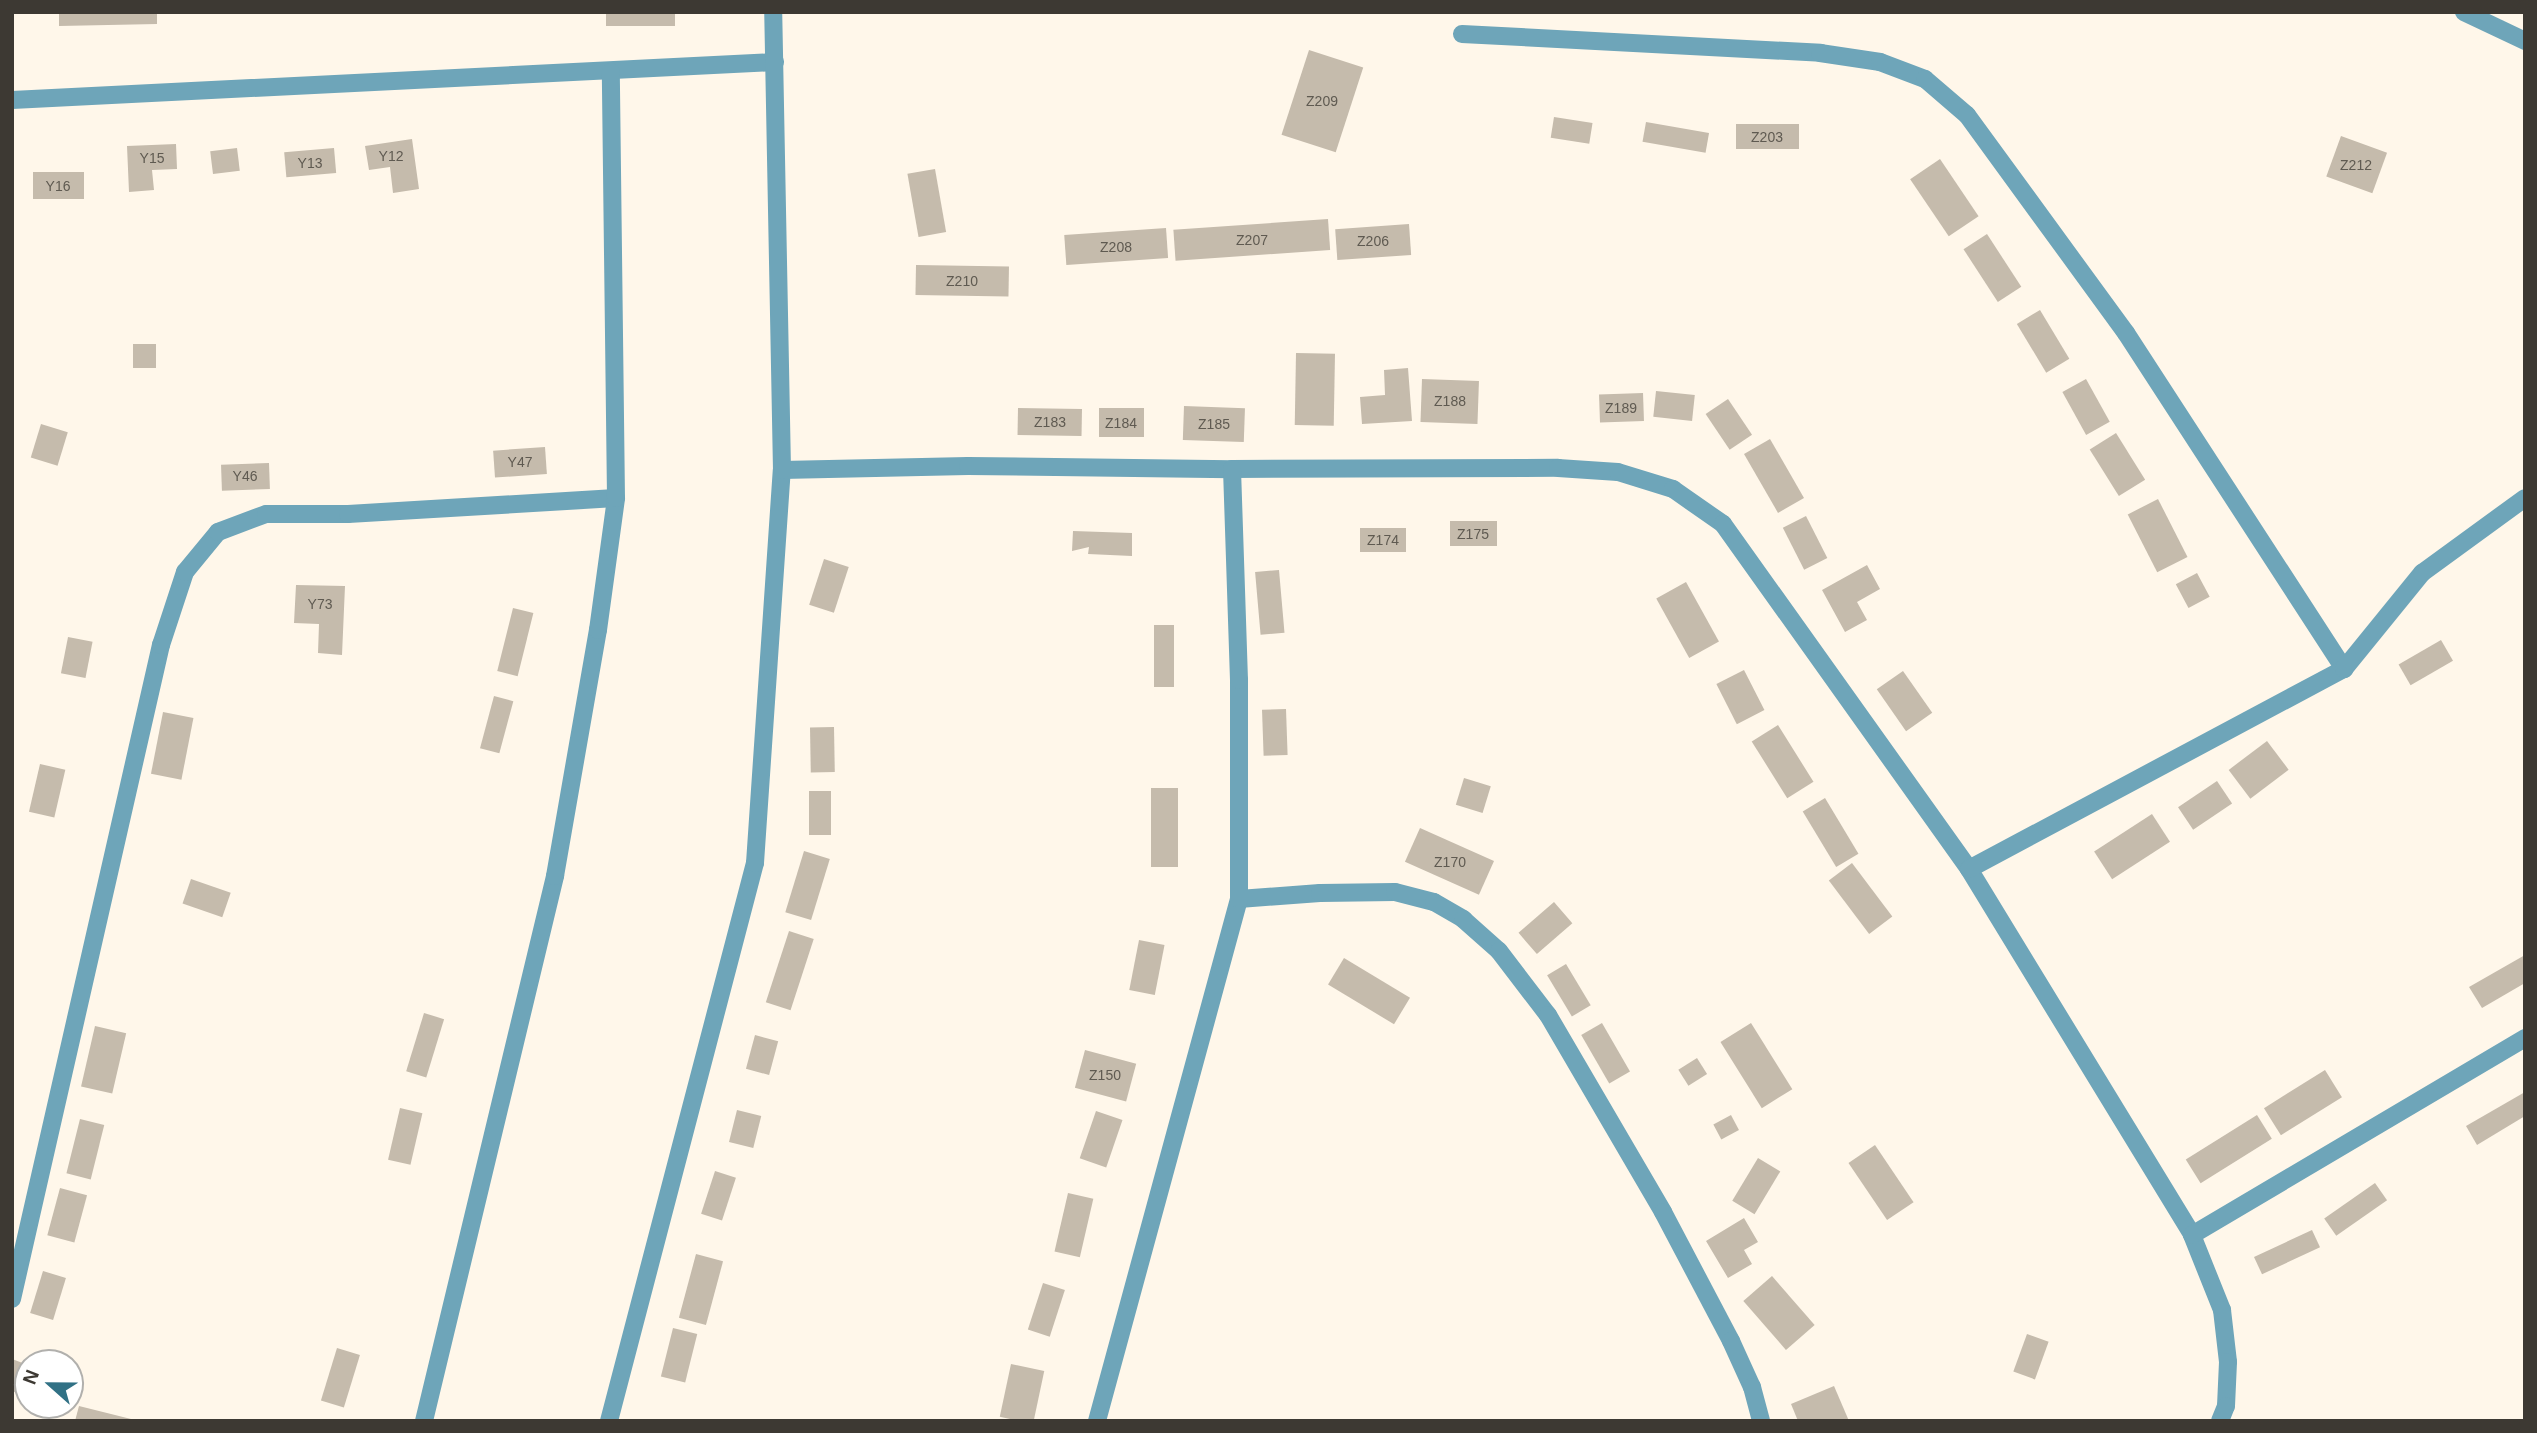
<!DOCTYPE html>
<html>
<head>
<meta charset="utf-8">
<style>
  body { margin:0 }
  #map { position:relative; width:2537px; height:1433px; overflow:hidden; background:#fff7ea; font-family:Helvetica,sans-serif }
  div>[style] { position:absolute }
  .building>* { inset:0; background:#c5bbac; transform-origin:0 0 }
  .minor>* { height:18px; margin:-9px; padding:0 9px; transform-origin:9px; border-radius:9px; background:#6ea5b9 }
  span { translate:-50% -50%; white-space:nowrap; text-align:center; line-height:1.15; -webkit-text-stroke:7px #fff; paint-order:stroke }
  .number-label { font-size:14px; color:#5f5a51 }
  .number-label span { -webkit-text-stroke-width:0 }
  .frame { position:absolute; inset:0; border:14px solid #3d3933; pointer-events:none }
  .north { position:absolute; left:14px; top:1349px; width:70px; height:70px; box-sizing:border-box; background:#fff; border:2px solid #b1b0ad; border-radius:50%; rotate:291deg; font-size:19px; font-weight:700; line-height:28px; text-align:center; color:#3d3933 }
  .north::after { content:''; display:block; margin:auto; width:24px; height:32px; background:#317185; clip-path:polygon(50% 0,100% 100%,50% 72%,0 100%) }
</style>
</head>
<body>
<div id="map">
  <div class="building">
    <div style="clip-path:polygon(59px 12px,157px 12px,157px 24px,59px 26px)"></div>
    <div style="left:606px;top:12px;width:69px;height:14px"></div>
    <div style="left:1309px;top:50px;width:57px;height:89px;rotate:18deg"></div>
    <div style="left:1554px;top:117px;width:39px;height:21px;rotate:9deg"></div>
    <div style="left:1646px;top:122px;width:64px;height:20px;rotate:10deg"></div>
    <div style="left:1736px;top:124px;width:63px;height:25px"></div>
    <div style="left:2341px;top:136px;width:49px;height:43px;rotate:20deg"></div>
    <div style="clip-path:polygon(412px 139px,419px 189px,393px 193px,390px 167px,369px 170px,365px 146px)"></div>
    <div style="clip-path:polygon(176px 144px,177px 169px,152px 170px,154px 190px,129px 192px,127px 146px)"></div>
    <div style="left:237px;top:148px;width:23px;height:27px;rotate:83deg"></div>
    <div style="left:334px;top:148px;width:25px;height:50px;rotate:85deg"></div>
    <div style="left:1940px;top:159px;width:69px;height:36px;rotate:56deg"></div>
    <div style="left:935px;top:169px;width:64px;height:28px;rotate:80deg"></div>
    <div style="left:33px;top:172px;width:51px;height:27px"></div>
    <div style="left:1328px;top:219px;width:31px;height:155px;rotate:86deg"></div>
    <div style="left:1409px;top:224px;width:31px;height:74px;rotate:86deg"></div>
    <div style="left:1166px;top:228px;width:30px;height:102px;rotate:86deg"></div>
    <div style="left:1987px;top:234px;width:63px;height:28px;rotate:57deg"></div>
    <div style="left:916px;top:265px;width:93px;height:30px;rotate:1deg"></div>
    <div style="left:2040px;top:310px;width:57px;height:27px;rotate:59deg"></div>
    <div style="left:133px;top:344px;width:23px;height:24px"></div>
    <div style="left:1296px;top:353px;width:39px;height:72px;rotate:1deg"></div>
    <div style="clip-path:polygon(1408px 368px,1412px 421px,1362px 424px,1360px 397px,1385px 395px,1384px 370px)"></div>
    <div style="left:1422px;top:379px;width:57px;height:43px;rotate:2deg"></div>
    <div style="left:2086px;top:379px;width:49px;height:27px;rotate:61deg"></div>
    <div style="left:1656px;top:391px;width:39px;height:26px;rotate:6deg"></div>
    <div style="left:1643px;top:393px;width:28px;height:44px;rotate:88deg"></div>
    <div style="left:1728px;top:399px;width:43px;height:27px;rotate:56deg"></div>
    <div style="left:1184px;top:406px;width:61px;height:34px;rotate:2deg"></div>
    <div style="left:1018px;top:408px;width:64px;height:27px;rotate:1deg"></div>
    <div style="left:1144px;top:408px;width:29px;height:45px;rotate:90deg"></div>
    <div style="left:41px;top:424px;width:28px;height:35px;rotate:17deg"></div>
    <div style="left:2116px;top:433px;width:55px;height:31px;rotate:58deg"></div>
    <div style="left:1770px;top:439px;width:68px;height:30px;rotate:60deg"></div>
    <div style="left:545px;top:447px;width:27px;height:52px;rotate:86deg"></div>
    <div style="left:269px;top:463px;width:26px;height:48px;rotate:88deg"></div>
    <div style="left:2158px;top:499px;width:65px;height:34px;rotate:63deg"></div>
    <div style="left:1806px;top:516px;width:47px;height:26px;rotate:63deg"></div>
    <div style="left:1497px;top:521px;width:25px;height:47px;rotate:90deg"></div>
    <div style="left:1360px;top:528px;width:46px;height:24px"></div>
    <div style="clip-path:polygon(1073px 531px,1132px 533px,1132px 556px,1088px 554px,1089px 547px,1072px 551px)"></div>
    <div style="left:824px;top:559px;width:26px;height:48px;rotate:18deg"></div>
    <div style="clip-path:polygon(1867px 565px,1880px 589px,1857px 602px,1867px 620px,1845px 632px,1822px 590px)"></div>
    <div style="left:1279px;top:570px;width:63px;height:24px;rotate:85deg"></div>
    <div style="left:2197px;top:573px;width:27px;height:24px;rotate:62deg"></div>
    <div style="left:1686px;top:582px;width:68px;height:34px;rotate:61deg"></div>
    <div style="clip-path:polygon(296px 585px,345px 586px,342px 655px,318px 653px,319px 624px,294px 623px)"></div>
    <div style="left:513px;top:608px;width:21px;height:65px;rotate:14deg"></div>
    <div style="left:1154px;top:625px;width:20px;height:62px"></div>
    <div style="left:68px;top:637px;width:25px;height:37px;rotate:11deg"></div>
    <div style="left:2441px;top:640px;width:24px;height:49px;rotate:60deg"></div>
    <div style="left:1744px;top:670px;width:45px;height:31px;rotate:63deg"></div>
    <div style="left:1903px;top:671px;width:51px;height:32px;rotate:55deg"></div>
    <div style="left:494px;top:696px;width:20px;height:54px;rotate:15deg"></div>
    <div style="left:1286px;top:709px;width:46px;height:24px;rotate:88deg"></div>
    <div style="left:163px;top:712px;width:31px;height:63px;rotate:11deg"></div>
    <div style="left:1778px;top:725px;width:67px;height:31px;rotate:58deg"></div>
    <div style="left:834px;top:727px;width:45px;height:24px;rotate:89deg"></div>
    <div style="left:2267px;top:741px;width:36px;height:48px;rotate:53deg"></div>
    <div style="left:40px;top:764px;width:26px;height:49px;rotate:13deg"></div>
    <div style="left:1464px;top:778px;width:28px;height:28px;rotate:17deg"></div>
    <div style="left:2217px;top:781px;width:27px;height:47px;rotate:56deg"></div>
    <div style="left:1151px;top:788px;width:27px;height:79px"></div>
    <div style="left:809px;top:791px;width:22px;height:44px"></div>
    <div style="left:1825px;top:798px;width:65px;height:26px;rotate:59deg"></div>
    <div style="left:2152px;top:814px;width:33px;height:69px;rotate:57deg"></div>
    <div style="left:1420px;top:828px;width:81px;height:37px;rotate:24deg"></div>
    <div style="left:804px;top:851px;width:27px;height:64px;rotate:17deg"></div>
    <div style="left:1852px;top:863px;width:67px;height:29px;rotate:53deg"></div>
    <div style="left:191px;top:879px;width:42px;height:26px;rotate:19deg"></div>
    <div style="left:1554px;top:902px;width:28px;height:47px;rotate:49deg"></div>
    <div style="left:789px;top:931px;width:26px;height:75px;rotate:18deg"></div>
    <div style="left:1139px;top:940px;width:26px;height:51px;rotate:11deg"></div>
    <div style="clip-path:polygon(2525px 955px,2525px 983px,2482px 1008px,2469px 987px)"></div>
    <div style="left:1344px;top:958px;width:77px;height:31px;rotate:31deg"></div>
    <div style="left:1566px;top:964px;width:48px;height:22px;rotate:59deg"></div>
    <div style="left:424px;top:1013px;width:21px;height:61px;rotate:17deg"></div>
    <div style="left:1602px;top:1023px;width:56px;height:24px;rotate:60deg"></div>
    <div style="left:1751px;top:1023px;width:78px;height:36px;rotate:58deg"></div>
    <div style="left:95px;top:1026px;width:32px;height:62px;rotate:13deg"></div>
    <div style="left:755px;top:1035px;width:24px;height:35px;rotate:15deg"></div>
    <div style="left:1085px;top:1050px;width:53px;height:39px;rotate:15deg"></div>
    <div style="left:1697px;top:1058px;width:19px;height:22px;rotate:58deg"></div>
    <div style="left:2325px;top:1070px;width:32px;height:72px;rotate:58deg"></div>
    <div style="clip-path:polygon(2525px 1092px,2525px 1116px,2477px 1145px,2466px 1126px)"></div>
    <div style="left:400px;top:1108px;width:23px;height:53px;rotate:13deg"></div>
    <div style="left:737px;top:1110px;width:25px;height:33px;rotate:14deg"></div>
    <div style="left:1096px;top:1111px;width:28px;height:50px;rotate:19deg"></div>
    <div style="left:1731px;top:1115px;width:17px;height:20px;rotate:62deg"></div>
    <div style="left:2257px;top:1115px;width:28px;height:84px;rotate:58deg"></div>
    <div style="left:80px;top:1119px;width:25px;height:56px;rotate:14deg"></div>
    <div style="left:1875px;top:1145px;width:69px;height:32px;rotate:56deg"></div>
    <div style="left:1758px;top:1158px;width:26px;height:50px;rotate:31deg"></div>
    <div style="left:715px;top:1171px;width:22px;height:45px;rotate:18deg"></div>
    <div style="left:2375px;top:1183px;width:21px;height:62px;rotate:55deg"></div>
    <div style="left:60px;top:1188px;width:28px;height:49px;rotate:15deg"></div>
    <div style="left:1068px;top:1193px;width:26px;height:60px;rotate:13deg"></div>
    <div style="clip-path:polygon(1744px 1218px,1758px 1242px,1744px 1250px,1752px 1264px,1728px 1278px,1706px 1241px)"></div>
    <div style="left:2312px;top:1230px;width:19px;height:64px;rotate:65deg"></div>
    <div style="left:696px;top:1254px;width:28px;height:66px;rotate:15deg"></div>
    <div style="left:43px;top:1271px;width:24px;height:44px;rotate:17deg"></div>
    <div style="left:1772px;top:1276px;width:65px;height:38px;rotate:49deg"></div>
    <div style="left:1043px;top:1283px;width:23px;height:49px;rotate:18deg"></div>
    <div style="left:673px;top:1328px;width:25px;height:50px;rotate:14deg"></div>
    <div style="left:2027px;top:1334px;width:23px;height:40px;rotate:20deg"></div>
    <div style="left:337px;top:1348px;width:24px;height:55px;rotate:17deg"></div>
    <div style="clip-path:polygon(12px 1359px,28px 1365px,20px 1394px,12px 1391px)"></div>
    <div style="left:1011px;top:1364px;width:34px;height:54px;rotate:12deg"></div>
    <div style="clip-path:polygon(1834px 1386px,1849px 1421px,1798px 1421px,1791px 1404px)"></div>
    <div style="clip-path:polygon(79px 1406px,135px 1420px,135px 1421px,75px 1421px)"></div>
  </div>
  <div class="minor">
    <div style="left:2464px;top:12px;width:68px;rotate:25.4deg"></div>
    <div style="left:1462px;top:34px;width:359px;rotate:3deg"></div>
    <div style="left:1820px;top:53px;width:61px;rotate:8.5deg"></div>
    <div style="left:1880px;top:62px;width:48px;rotate:20.7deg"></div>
    <div style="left:1925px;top:79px;width:55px;rotate:40.6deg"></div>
    <div style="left:1967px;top:115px;width:270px;rotate:53.9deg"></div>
    <div style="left:2126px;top:333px;width:401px;rotate:57deg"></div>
    <div style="left:12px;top:100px;width:764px;rotate:-2.85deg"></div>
    <div style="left:782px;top:470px;width:186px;rotate:-1.2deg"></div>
    <div style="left:968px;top:466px;width:264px;rotate:0.7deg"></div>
    <div style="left:1232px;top:469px;width:326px;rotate:-0.2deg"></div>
    <div style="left:1558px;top:468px;width:60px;rotate:3.8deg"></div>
    <div style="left:1618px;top:472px;width:58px;rotate:17.2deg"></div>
    <div style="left:1673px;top:489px;width:61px;rotate:35deg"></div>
    <div style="left:1723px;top:524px;width:424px;rotate:54.5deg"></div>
    <div style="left:1969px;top:869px;width:429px;rotate:58.6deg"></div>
    <div style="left:2192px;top:1235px;width:81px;rotate:68.2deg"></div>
    <div style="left:2222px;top:1310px;width:52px;rotate:83.4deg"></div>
    <div style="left:2228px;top:1362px;width:44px;rotate:92.6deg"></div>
    <div style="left:2226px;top:1406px;width:16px;rotate:112deg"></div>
    <div style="left:1969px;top:869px;width:425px;rotate:-28.1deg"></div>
    <div style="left:2344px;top:669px;width:124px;rotate:-50.9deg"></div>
    <div style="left:2422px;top:573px;width:127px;rotate:-36.1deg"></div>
    <div style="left:1239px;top:899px;width:81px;rotate:-4.2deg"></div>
    <div style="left:1320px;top:893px;width:75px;rotate:-0.8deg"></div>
    <div style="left:1395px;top:892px;width:40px;rotate:14.4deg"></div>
    <div style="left:1434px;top:902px;width:34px;rotate:30deg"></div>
    <div style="left:1463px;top:919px;width:48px;rotate:41.6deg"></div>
    <div style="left:1499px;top:951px;width:81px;rotate:52.6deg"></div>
    <div style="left:1548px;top:1015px;width:228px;rotate:59.7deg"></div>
    <div style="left:1663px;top:1212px;width:146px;rotate:62.2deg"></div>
    <div style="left:1731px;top:1341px;width:51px;rotate:65.5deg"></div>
    <div style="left:1752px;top:1387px;width:35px;rotate:75deg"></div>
    <div style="left:2192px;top:1235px;width:387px;rotate:-30.6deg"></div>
    <div style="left:12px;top:1299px;width:671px;rotate:-77.17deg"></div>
    <div style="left:161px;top:645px;width:77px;rotate:-71.8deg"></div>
    <div style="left:185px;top:572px;width:52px;rotate:-50.5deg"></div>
    <div style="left:218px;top:532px;width:51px;rotate:-20.6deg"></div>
    <div style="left:266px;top:514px;width:82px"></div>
    <div style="left:348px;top:514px;width:268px;rotate:-3.4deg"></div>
    <div style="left:424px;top:1421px;width:561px;rotate:-76.48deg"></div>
    <div style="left:555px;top:876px;width:250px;rotate:-80.1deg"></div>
    <div style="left:598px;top:630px;width:133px;rotate:-82.2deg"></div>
    <div style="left:616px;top:498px;width:426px;rotate:-90.7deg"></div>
    <div style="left:609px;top:1421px;width:577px;rotate:-75.34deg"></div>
    <div style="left:755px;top:863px;width:394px;rotate:-86.1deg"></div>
    <div style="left:782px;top:470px;width:458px;rotate:-91.1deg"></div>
    <div style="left:1097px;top:1421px;width:541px;rotate:-74.78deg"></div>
    <div style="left:1239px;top:899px;width:219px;rotate:-90deg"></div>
    <div style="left:1239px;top:680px;width:211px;rotate:-91.9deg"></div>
  </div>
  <div class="number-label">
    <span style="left:1322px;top:101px">Z209</span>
    <span style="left:1767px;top:137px">Z203</span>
    <span style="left:391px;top:156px">Y12</span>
    <span style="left:152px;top:158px">Y15</span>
    <span style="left:310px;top:163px">Y13</span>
    <span style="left:2356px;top:165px">Z212</span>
    <span style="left:58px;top:186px">Y16</span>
    <span style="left:1252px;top:240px">Z207</span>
    <span style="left:1373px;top:241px">Z206</span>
    <span style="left:1116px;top:247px">Z208</span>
    <span style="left:962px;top:281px">Z210</span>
    <span style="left:1450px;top:401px">Z188</span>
    <span style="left:1621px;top:408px">Z189</span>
    <span style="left:1050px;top:422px">Z183</span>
    <span style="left:1121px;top:423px">Z184</span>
    <span style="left:1214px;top:424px">Z185</span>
    <span style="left:520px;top:462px">Y47</span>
    <span style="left:245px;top:476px">Y46</span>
    <span style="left:1473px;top:534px">Z175</span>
    <span style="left:1383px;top:540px">Z174</span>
    <span style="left:320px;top:604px">Y73</span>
    <span style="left:1450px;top:862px">Z170</span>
    <span style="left:1105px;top:1075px">Z150</span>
  </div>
  <div class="frame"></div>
  <div class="north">N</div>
</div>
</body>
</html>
